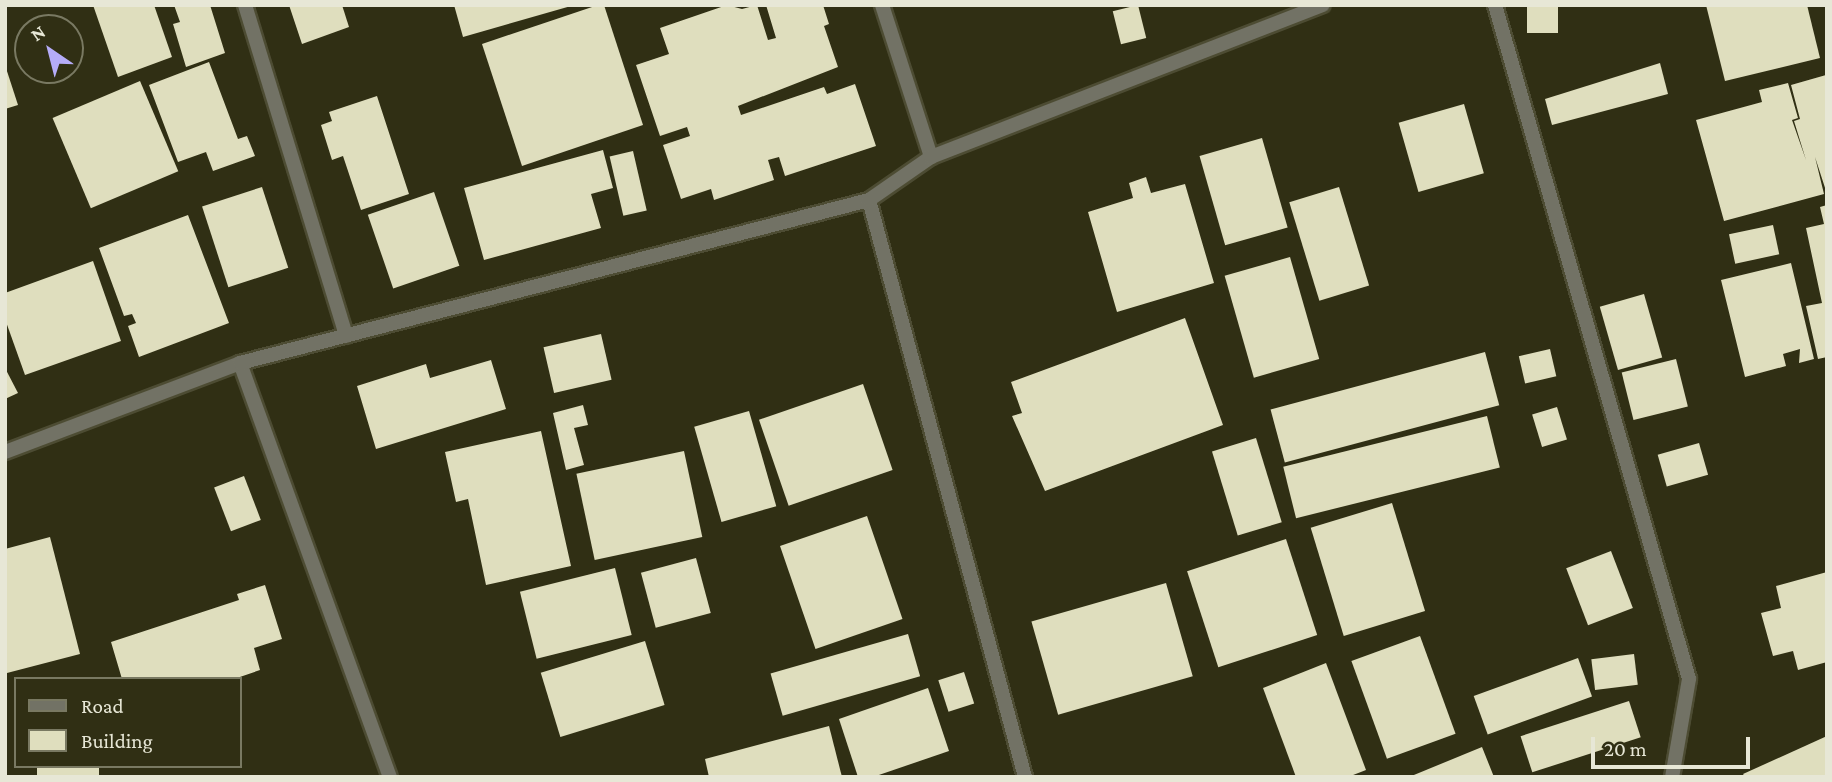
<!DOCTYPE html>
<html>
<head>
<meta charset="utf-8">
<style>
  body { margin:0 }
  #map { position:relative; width:1832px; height:782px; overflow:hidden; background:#302f14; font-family:"Crimson Pro",serif }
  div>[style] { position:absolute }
  .building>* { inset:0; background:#dfdebe; transform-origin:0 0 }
  .roads { filter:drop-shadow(2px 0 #4d4c33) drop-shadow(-2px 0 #4d4c33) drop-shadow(0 2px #4d4c33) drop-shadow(0 -2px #4d4c33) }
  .street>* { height:14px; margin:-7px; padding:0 7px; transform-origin:7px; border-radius:7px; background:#727265 }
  span { translate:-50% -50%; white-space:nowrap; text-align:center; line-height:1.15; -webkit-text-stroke:7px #302f14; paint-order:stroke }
  .frame { position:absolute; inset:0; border:7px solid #e7e7d6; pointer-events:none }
  .legend { position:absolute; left:14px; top:677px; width:228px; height:91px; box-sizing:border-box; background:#302f14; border:2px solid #797962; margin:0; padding:9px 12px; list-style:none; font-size:21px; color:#e7e7d6 }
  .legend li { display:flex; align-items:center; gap:14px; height:35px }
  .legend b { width:35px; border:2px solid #797962 }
  .north { position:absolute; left:14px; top:14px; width:70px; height:70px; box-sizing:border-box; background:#302f14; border:2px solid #797962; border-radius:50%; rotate:325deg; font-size:19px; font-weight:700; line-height:28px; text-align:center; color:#e7e7d6 }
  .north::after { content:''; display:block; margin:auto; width:24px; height:32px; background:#b5acf8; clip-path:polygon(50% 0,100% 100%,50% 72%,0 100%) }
  .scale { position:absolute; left:1591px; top:737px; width:159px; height:32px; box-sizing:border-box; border:4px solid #e7e7d6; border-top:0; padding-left:9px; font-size:21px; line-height:24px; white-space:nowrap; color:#e7e7d6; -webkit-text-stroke:5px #302f14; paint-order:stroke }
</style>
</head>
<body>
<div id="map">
  <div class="building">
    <div style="clip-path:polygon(93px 5px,154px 5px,172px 57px,118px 77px)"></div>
    <div style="clip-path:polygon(174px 5px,210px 5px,225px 53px,186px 67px,173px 24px,180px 22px)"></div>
    <div style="clip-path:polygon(289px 5px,342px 5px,349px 27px,302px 44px)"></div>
    <div style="clip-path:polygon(454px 5px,571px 5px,571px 6px,463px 37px)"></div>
    <div style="clip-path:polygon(598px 5px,604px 5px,643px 125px,522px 166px,482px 44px)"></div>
    <div style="clip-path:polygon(727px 5px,742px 9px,757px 5px,768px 40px,776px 38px,766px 5px,823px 5px,829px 24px,824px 26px,838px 67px,738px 106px,741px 115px,824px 87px,827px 94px,855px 84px,876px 146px,785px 176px,779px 157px,768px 160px,774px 180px,714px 200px,711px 189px,681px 199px,663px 145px,690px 136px,687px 127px,660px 136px,636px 65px,669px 54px,660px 28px)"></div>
    <div style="left:1138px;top:5px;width:34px;height:26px;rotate:76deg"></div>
    <div style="left:1527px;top:5px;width:31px;height:28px"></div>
    <div style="clip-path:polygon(1706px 5px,1807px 5px,1820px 58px,1725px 81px)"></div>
    <div style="clip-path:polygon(209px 62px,238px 139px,247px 136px,255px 156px,213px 171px,206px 152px,178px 162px,149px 85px)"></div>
    <div style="clip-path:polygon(1660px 63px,1668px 94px,1552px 125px,1545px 99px)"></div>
    <div style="clip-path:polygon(5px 65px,18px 105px,5px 109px)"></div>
    <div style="clip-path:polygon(1826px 75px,1827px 194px,1815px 157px,1824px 194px,1724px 221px,1696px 120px,1762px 102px,1759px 90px,1788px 83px,1798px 118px,1792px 120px,1806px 160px,1794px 121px,1800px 119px,1791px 85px)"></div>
    <div style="left:140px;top:81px;width:98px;height:95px;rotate:67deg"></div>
    <div style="clip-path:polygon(377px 96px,409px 194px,361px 210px,343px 156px,332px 160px,321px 125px,332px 121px,329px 112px)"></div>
    <div style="left:1464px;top:104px;width:72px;height:68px;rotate:74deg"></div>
    <div style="left:1262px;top:138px;width:93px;height:65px;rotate:74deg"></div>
    <div style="clip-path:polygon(603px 150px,613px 188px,591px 194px,601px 228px,484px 260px,464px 188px)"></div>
    <div style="left:633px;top:151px;width:61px;height:24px;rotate:77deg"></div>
    <div style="clip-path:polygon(1146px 177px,1151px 193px,1185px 184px,1214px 283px,1117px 312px,1088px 212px,1133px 198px,1129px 183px)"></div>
    <div style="left:262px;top:187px;width:85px;height:63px;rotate:72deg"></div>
    <div style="left:1339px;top:187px;width:103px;height:52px;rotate:73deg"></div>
    <div style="left:434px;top:192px;width:78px;height:70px;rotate:71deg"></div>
    <div style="clip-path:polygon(1827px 205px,1827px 357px,1818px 359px,1806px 306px,1822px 303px,1806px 228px,1824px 224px,1820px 207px)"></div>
    <div style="clip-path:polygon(188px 215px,229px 323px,139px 357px,128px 326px,136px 323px,132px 314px,124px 316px,99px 248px)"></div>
    <div style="left:1773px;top:225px;width:30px;height:45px;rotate:78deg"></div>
    <div style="left:1290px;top:257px;width:106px;height:68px;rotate:74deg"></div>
    <div style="clip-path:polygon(93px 261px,121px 341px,25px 375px,5px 319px,5px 293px)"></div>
    <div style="clip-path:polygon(1791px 263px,1814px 359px,1799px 363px,1800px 349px,1783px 354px,1786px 366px,1745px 377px,1721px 280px)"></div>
    <div style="left:1644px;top:294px;width:66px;height:46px;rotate:74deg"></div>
    <div style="clip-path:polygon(1185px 318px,1223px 425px,1045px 491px,1012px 416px,1022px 413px,1011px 382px)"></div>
    <div style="left:601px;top:334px;width:47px;height:59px;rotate:77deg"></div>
    <div style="left:1550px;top:349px;width:28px;height:32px;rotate:77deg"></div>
    <div style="left:1485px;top:352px;width:55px;height:222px;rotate:75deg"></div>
    <div style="left:1676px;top:359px;width:49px;height:56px;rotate:76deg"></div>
    <div style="clip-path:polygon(491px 360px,506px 409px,376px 449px,357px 386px,426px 364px,430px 378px)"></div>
    <div style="clip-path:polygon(5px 368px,18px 393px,5px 399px)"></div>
    <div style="left:863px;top:384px;width:91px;height:110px;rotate:71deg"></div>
    <div style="clip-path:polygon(583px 405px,588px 425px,574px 428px,584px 465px,566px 470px,553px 413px)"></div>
    <div style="left:1557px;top:407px;width:34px;height:26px;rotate:73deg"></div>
    <div style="left:749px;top:411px;width:99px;height:57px;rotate:74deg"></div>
    <div style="left:1487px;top:416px;width:53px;height:210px;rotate:76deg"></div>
    <div style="clip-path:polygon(541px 431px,571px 566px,486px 585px,468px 499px,456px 502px,445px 452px)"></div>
    <div style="left:1256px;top:438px;width:88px;height:46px;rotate:73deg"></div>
    <div style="left:1699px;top:443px;width:33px;height:43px;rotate:74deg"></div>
    <div style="left:684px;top:451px;width:88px;height:110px;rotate:78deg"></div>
    <div style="left:244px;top:476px;width:47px;height:32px;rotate:69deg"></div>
    <div style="left:1392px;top:503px;width:113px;height:85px;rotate:73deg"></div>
    <div style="left:867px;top:516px;width:109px;height:92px;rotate:71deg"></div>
    <div style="clip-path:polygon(50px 537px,80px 654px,7px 673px,5px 549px)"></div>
    <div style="left:1286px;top:539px;width:101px;height:104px;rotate:72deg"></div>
    <div style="left:1611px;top:551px;width:61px;height:48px;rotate:69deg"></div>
    <div style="left:696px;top:558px;width:57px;height:57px;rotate:75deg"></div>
    <div style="left:615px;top:568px;width:69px;height:98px;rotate:76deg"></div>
    <div style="clip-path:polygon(1827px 572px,1827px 662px,1798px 670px,1793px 651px,1773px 656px,1761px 613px,1781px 608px,1776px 586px)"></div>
    <div style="left:1166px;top:583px;width:97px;height:140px;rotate:74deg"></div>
    <div style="clip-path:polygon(265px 585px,282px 639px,254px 648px,260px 670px,234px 679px,122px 679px,111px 642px,239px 600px,237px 594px)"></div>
    <div style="left:908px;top:634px;width:44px;height:143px;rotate:74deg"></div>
    <div style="left:1420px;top:636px;width:104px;height:73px;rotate:70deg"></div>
    <div style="left:645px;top:641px;width:67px;height:109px;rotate:73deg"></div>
    <div style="left:1634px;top:654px;width:31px;height:43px;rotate:83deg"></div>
    <div style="left:1578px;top:658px;width:41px;height:111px;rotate:70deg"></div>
    <div style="clip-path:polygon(1326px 663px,1366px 770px,1348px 777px,1296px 777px,1263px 688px)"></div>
    <div style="left:964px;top:672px;width:33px;height:27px;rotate:72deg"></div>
    <div style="clip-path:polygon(928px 688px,949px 751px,873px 777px,858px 777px,839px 719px)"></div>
    <div style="left:1629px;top:701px;width:38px;height:114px;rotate:72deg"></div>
    <div style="clip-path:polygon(829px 726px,842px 777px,709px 777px,705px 759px)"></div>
    <div style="clip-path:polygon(1827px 736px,1827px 777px,1745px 777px,1743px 774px)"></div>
    <div style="clip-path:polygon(1482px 747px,1494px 777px,1409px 777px)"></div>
    <div style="left:37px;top:766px;width:62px;height:12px"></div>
  </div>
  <div class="roads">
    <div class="street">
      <div style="left:245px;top:5px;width:346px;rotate:73deg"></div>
      <div style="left:882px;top:5px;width:160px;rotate:72.1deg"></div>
      <div style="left:1495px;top:5px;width:701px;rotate:73.94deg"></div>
      <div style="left:1689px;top:679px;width:99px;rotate:99.8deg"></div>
      <div style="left:869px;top:200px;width:598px;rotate:74.87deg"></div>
      <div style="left:240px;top:363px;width:440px;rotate:70.1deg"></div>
      <div style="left:5px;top:452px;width:251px;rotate:-20.7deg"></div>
      <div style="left:240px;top:363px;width:650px;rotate:-14.53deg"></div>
      <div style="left:869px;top:200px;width:75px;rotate:-34.7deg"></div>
      <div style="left:931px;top:157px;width:420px;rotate:-21.2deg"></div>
    </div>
  </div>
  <div class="frame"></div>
  <ul class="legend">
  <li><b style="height:9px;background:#727265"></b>Road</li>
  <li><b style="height:19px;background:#dfdebe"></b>Building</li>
  </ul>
  <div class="north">N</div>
  <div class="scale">20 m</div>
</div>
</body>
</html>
